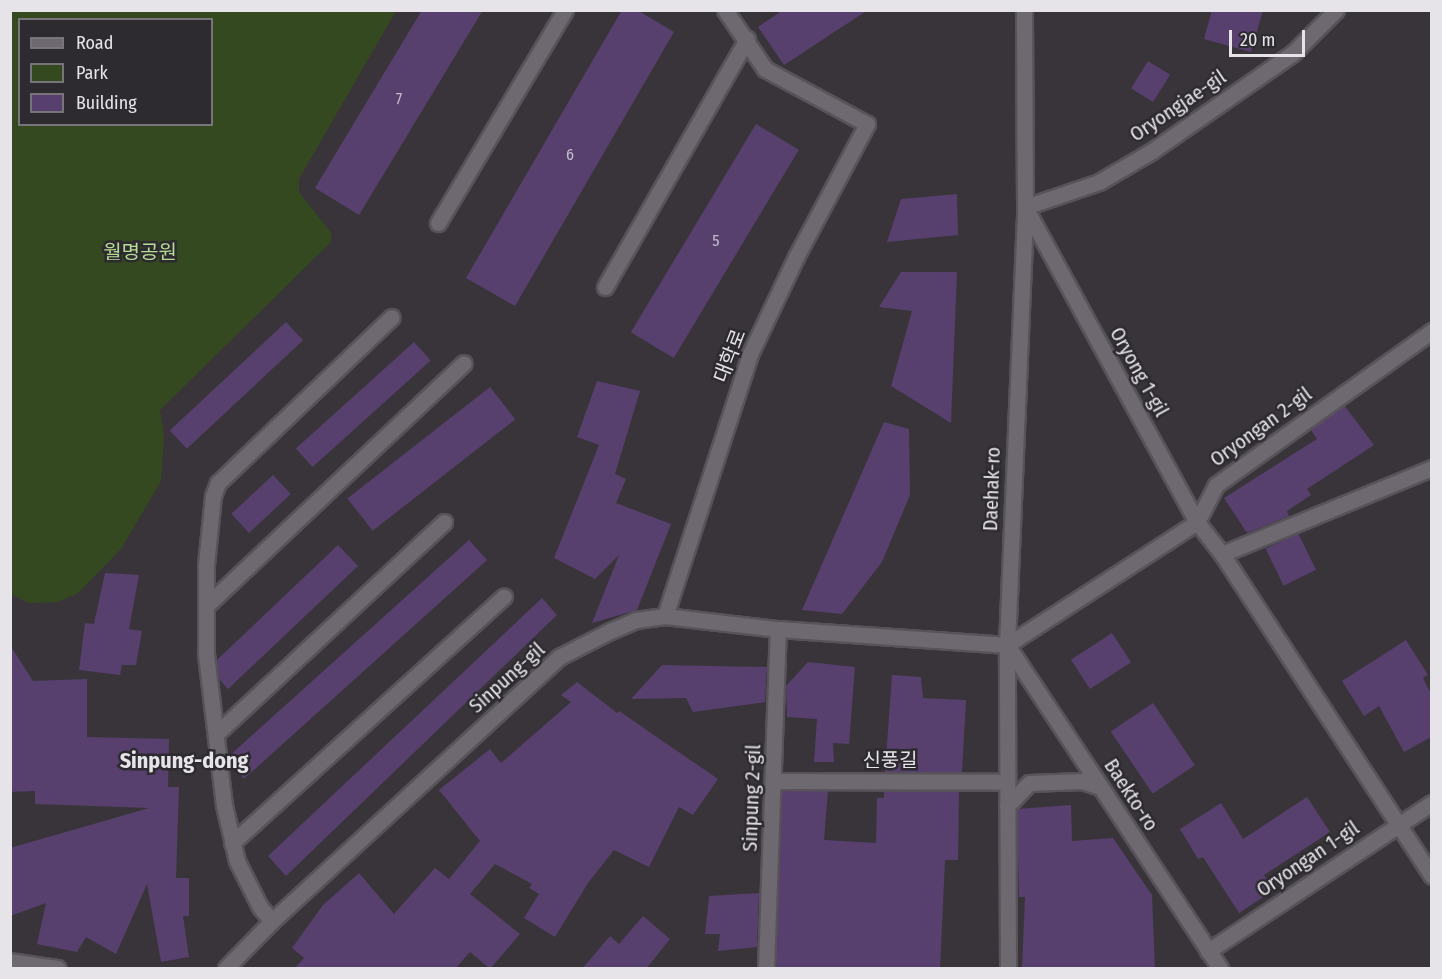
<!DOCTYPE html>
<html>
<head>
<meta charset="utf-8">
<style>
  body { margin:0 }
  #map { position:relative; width:1442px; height:979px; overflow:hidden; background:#38343a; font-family:"Fira Sans Condensed","Noto Sans KR",sans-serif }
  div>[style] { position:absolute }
  .green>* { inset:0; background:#34491f }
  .building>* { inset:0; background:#57406d; transform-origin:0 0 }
  .roads { filter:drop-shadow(2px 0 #575359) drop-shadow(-2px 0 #575359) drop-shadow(0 2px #575359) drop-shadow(0 -2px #575359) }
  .minor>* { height:15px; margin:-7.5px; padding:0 7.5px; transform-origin:7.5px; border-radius:7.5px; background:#6e6971 }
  span { translate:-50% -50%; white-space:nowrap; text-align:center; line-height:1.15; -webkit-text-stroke:5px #2d2a30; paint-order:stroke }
  .number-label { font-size:16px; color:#c2bbc9 }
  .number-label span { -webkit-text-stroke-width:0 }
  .street-label { font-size:20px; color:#e6e4e8 }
  .park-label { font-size:20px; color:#b4dc92 }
  .quarter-label { font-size:22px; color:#e6e4e8; font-weight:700 }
  .frame { position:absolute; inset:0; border:12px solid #e6e4e8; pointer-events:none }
  .legend { position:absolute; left:18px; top:18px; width:195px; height:108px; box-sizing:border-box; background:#2d2a30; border:2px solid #77747a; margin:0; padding:8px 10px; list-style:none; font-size:18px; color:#e6e4e8 }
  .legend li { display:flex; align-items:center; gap:12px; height:30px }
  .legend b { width:30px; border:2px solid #77747a }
  .scale { position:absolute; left:1229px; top:30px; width:76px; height:27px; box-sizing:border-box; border:3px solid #e6e4e8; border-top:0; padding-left:8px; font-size:18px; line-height:21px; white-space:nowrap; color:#e6e4e8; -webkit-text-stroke:4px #2d2a30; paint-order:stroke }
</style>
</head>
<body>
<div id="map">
  <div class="green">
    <div style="clip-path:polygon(evenodd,10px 11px,396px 11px,299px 179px,299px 192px,332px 234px,330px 243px,160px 410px,164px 437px,161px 481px,121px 549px,78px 593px,58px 602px,29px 603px,11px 594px,10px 11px,20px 20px,212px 20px,212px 124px,20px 124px,20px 20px)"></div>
  </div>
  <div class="building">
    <div style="clip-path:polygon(422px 10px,483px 10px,359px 215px,315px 188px)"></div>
    <div style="clip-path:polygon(622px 10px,637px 10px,674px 32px,515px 306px,466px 278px)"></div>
    <div style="clip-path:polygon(783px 10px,868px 10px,784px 65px,758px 27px)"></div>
    <div style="clip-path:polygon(1212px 10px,1263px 10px,1251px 52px,1204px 39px)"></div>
    <div style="left:1148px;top:61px;width:26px;height:32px;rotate:32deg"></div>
    <div style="left:756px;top:124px;width:50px;height:243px;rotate:31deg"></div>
    <div style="clip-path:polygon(957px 194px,958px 235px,887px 242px,901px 199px)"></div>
    <div style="clip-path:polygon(901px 272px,957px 272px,951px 423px,891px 386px,912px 311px,879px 307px)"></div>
    <div style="left:286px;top:322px;width:25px;height:159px;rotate:47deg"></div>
    <div style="left:414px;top:342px;width:25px;height:159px;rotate:48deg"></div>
    <div style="clip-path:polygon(597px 381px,640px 391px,615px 474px,626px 479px,616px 503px,671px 524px,637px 610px,592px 623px,619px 555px,595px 579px,554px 558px,599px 445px,577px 437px)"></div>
    <div style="left:490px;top:387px;width:41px;height:181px;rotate:52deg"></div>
    <div style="clip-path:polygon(1344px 405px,1374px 445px,1307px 489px,1311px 495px,1287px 511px,1289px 516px,1247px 533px,1224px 498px,1317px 439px,1311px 430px)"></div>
    <div style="clip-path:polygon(884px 422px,909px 429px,910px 495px,882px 562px,842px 614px,802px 610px)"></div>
    <div style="left:273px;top:475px;width:26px;height:57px;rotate:47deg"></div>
    <div style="left:1298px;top:533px;width:41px;height:36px;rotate:64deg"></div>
    <div style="left:469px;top:540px;width:27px;height:327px;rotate:48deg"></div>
    <div style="clip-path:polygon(338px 545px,358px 566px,228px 689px,219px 679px,217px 660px)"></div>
    <div style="clip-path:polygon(105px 573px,139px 575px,129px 629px,142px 631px,136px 665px,122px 665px,120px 675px,79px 670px,85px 623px,94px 624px)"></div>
    <div style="clip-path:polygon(542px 598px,557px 615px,286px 876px,268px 856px)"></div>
    <div style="left:1112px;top:633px;width:35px;height:49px;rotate:57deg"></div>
    <div style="clip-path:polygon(1406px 640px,1428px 675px,1423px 678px,1431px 694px,1431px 737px,1404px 752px,1379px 706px,1364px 716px,1342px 681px)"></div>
    <div style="clip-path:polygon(10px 645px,33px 681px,87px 679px,87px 737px,169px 739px,168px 787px,179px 787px,176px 878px,189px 878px,189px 916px,183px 916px,189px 957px,161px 962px,147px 884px,116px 954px,86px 937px,77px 952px,37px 944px,46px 903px,10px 916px,10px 848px,149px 808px,35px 804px,35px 791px,10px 792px)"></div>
    <div style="clip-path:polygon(808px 662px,855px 667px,849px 744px,833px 743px,834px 762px,814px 762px,817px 719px,787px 717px,786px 686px)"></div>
    <div style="clip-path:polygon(662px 665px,767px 667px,765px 702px,693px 712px,686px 698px,631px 699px)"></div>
    <div style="clip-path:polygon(892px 675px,921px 677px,923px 698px,966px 700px,962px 772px,885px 772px)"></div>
    <div style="clip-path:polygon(577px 682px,617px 713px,619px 711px,718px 779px,693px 815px,679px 807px,649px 867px,614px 850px,588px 883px,555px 937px,524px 918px,539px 894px,529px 888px,532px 884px,495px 864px,470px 894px,520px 934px,490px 969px,470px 952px,455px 969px,294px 969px,304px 958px,292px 948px,323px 905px,359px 873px,394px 914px,435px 868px,449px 879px,480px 841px,439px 790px,490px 749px,501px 763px,571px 702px,561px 695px)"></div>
    <div style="left:1153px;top:703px;width:75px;height:51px;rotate:56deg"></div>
    <div style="clip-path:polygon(782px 791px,828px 791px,824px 840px,876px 843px,877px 798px,884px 798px,884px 791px,959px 792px,958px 860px,945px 860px,940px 969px,776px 969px)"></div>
    <div style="clip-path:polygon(1307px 797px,1330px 832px,1264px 875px,1274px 890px,1239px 913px,1203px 857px,1198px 859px,1180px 829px,1221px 803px,1243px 839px)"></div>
    <div style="clip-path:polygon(1071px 805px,1072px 841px,1113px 838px,1152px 895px,1155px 969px,1022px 969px,1025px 897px,1019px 897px,1017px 809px)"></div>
    <div style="clip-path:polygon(759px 893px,757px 947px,718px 951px,720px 934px,705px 934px,709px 896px)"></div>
    <div style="clip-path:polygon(643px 916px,670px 939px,646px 969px,582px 969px,610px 936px,619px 944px)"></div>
  </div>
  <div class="roads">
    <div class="minor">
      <div style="left:1336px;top:10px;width:61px;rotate:135deg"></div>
      <div style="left:1293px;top:53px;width:172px;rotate:145.2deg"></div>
      <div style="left:1152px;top:151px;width:61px;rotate:149.7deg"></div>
      <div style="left:1099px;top:182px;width:78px;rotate:161.3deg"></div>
      <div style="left:1025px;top:207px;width:359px;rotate:61.4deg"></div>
      <div style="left:1197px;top:522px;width:41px;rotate:52deg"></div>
      <div style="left:1222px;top:554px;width:384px;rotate:56.9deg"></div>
      <div style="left:438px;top:223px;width:248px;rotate:-59.2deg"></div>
      <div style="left:605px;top:287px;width:286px;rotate:-60.2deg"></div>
      <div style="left:1222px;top:554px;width:227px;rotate:-22.3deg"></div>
      <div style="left:206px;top:606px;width:354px;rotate:-43.3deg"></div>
      <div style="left:665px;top:616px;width:275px;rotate:-72deg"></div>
      <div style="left:750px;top:354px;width:107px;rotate:-64.6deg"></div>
      <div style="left:796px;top:257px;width:151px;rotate:-61.9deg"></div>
      <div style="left:867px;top:124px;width:116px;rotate:-151.7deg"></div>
      <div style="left:765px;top:69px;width:71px;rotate:-124.1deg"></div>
      <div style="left:1007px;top:645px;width:226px;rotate:-32.9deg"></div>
      <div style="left:1197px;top:522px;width:42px;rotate:-62.8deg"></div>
      <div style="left:1216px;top:485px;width:265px;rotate:-35.5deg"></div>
      <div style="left:1007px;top:645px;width:387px;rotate:56.6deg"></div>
      <div style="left:217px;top:733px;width:310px;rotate:-42.9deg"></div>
      <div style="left:773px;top:781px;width:234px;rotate:0.2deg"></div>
      <div style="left:1007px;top:806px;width:32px;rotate:-46deg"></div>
      <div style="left:1029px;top:783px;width:53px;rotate:-2.2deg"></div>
      <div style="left:1082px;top:781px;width:19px;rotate:18deg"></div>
      <div style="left:232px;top:843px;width:367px;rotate:-42.2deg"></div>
      <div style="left:272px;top:921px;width:18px;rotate:-131deg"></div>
      <div style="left:260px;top:907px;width:51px;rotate:-116.6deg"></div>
      <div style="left:237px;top:861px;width:57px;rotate:-103.1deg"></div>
      <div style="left:224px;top:805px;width:153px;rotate:-96.8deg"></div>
      <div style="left:206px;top:653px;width:88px;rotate:-90deg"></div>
      <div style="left:206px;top:565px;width:69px;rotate:-84.2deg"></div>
      <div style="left:213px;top:496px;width:14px;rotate:-69deg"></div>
      <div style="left:218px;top:483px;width:240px;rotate:-43.7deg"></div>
      <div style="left:1208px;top:951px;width:268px;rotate:-33.5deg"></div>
      <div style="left:10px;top:961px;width:48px;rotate:8.5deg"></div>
      <div style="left:226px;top:968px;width:66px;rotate:-45.6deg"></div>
      <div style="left:272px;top:921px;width:390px;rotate:-42.6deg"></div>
      <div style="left:559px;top:657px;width:57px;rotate:-27deg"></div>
      <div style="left:610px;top:631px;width:28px;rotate:-23deg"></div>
      <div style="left:636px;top:620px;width:29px;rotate:-8deg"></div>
      <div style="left:665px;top:616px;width:114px;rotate:6.6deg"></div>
      <div style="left:778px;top:629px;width:230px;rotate:4deg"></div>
      <div style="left:766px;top:968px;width:339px;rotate:-88deg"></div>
      <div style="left:1008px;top:968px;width:323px;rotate:-90.2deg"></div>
      <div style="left:1007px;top:645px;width:438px;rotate:-87.6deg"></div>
      <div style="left:1025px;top:207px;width:197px;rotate:-90.3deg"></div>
    </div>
  </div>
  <div class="number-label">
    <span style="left:399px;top:99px">7</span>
    <span style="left:570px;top:155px">6</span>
    <span style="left:716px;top:241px">5</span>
  </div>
  <div class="street-label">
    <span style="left:1178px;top:106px;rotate:-34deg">Oryongjae-gil</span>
    <span style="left:730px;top:356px;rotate:-69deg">대학로</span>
    <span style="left:1139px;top:372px;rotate:61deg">Oryong 1-gil</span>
    <span style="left:1261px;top:427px;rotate:-36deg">Oryongan 2-gil</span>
    <span style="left:992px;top:489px;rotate:-88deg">Daehak-ro</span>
    <span style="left:507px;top:678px;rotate:-42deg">Sinpung-gil</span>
    <span style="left:890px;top:760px">신풍길</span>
    <span style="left:1131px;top:795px;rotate:57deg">Baekto-ro</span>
    <span style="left:752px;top:798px;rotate:-88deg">Sinpung 2-gil</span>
    <span style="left:1308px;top:859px;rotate:-34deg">Oryongan 1-gil</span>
  </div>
  <div class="park-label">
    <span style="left:140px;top:252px">월명공원</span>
  </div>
  <div class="quarter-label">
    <span style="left:184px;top:761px">Sinpung-dong</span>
  </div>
  <div class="frame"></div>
  <ul class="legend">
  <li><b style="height:8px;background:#6e6971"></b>Road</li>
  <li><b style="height:16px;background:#34491f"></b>Park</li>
  <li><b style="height:16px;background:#57406d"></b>Building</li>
  </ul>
  <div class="scale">20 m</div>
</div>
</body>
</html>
